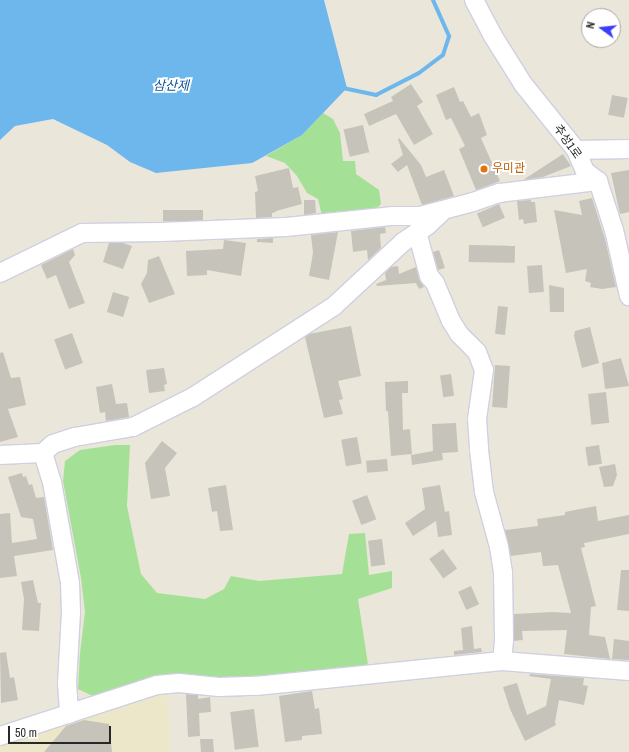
<!DOCTYPE html>
<html>
<head>
<meta charset="utf-8">
<style>
  body { margin:0 }
  #map { position:relative; width:629px; height:752px; overflow:hidden; background:#ebe6da; font-family:"Archivo Narrow","Noto Sans KR",sans-serif }
  div>[style] { position:absolute }
  .education>* { inset:0; background:#ede7c9 }
  .green>* { inset:0; background:#a4e196 }
  .water>* { inset:0; background:#6db7ed }
  .stream>* { height:4px; margin:-2px; padding:0 2px; transform-origin:2px; border-radius:2px; background:#6db7ed }
  .building>* { inset:0; background:#c6c3ba; transform-origin:0 0 }
  .roads { filter:drop-shadow(1px 0 #cfd0e1) drop-shadow(-1px 0 #cfd0e1) drop-shadow(0 1px #cfd0e1) drop-shadow(0 -1px #cfd0e1) }
  .minor>* { height:18px; margin:-9px; padding:0 9px; transform-origin:9px; border-radius:9px; background:#fff }
  .dots>* { width:11px; height:11px; translate:-50% -50%; box-sizing:border-box; border:2px solid #fff; border-radius:50% }
  span { translate:-50% -50%; white-space:nowrap; text-align:center; line-height:1.15; -webkit-text-stroke:4px #fff; paint-order:stroke }
  .street-label { font-size:12px; color:#282828 }
  .food-label { font-size:12px; color:#c56008 }
  .left { translate:0 -50%; text-align:left }
  .water-label { font-size:13px; color:#0e5296; font-style:italic }
  .north { position:absolute; left:581px; top:8px; width:40px; height:40px; box-sizing:border-box; background:#fff; border:1px solid #a9a9a9; border-radius:50%; rotate:285deg; font-size:11px; font-weight:700; line-height:16px; text-align:center; color:#282828 }
  .north::after { content:''; display:block; margin:auto; width:14px; height:18px; background:#3a40f8; clip-path:polygon(50% 0,100% 100%,50% 72%,0 100%) }
  .scale { position:absolute; left:8px; top:726px; width:103px; height:18px; box-sizing:border-box; border:2px solid #282828; border-top:0; padding-left:5px; font-size:12px; line-height:14px; white-space:nowrap; color:#282828; -webkit-text-stroke:3px #fff; paint-order:stroke }
</style>
</head>
<body>
<div id="map">
  <div class="education">
    <div style="clip-path:polygon(167px 688px,170px 752px,0 752px,0 740px)"></div>
  </div>
  <div class="green">
    <div style="clip-path:polygon(323px 113px,333px 119px,340px 133px,343px 161px,355px 161px,356px 174px,379px 190px,381px 204px,375px 210px,322px 216px,318px 199px,307px 193px,297px 176px,285px 163px,266px 156px,302px 135px)"></div>
    <div style="clip-path:polygon(115px 445px,130px 445px,127px 506px,141px 574px,157px 593px,205px 599px,224px 589px,231px 576px,259px 581px,342px 574px,349px 534px,365px 533px,369px 575px,392px 571px,392px 588px,358px 599px,369px 671px,101px 700px,78px 689px,80px 653px,85px 612px,81px 578px,63px 481px,65px 461px,80px 450px)"></div>
  </div>
  <div class="water">
    <div style="clip-path:polygon(0 0,324px 0,347px 88px,302px 135px,252px 163px,156px 173px,130px 162px,107px 145px,53px 119px,15px 126px,0 140px)"></div>
  </div>
  <div class="stream">
    <div style="left:343px;top:88px;width:34px;rotate:12deg"></div>
    <div style="left:376px;top:95px;width:48px;rotate:-27.1deg"></div>
    <div style="left:419px;top:73px;width:30px;rotate:-37deg"></div>
    <div style="left:443px;top:55px;width:20px;rotate:-72deg"></div>
    <div style="left:449px;top:36px;width:39px;rotate:-114deg"></div>
  </div>
  <div class="building">
    <div style="clip-path:polygon(411px 84px,423px 102px,417px 106px,433px 134px,414px 145px,396px 114px,369px 126px,364px 114px,393px 101px,391px 97px)"></div>
    <div style="clip-path:polygon(454px 87px,460px 102px,463px 101px,471px 117px,479px 113px,487px 135px,481px 138px,500px 181px,476px 190px,459px 149px,465px 146px,451px 118px,446px 120px,436px 95px)"></div>
    <div style="left:612px;top:95px;width:16px;height:20px;rotate:11deg"></div>
    <div style="left:363px;top:125px;width:28px;height:20px;rotate:77deg"></div>
    <div style="clip-path:polygon(399px 138px,421px 165px,426px 177px,444px 170px,454px 196px,422px 205px,407px 165px,398px 172px,391px 164px,403px 155px,398px 139px)"></div>
    <div style="clip-path:polygon(563px 154px,571px 166px,543px 177px,523px 180px)"></div>
    <div style="clip-path:polygon(289px 168px,293px 188px,298px 187px,302px 204px,276px 211px,276px 212px,272px 213px,272px 217px,256px 218px,255px 192px,258px 191px,255px 176px)"></div>
    <div style="clip-path:polygon(629px 170px,629px 212px,620px 214px,611px 173px)"></div>
    <div style="clip-path:polygon(592px 198px,605px 239px,616px 287px,602px 289px,590px 287px,591px 283px,585px 281px,587px 269px,566px 273px,554px 210px,582px 215px,579px 201px)"></div>
    <div style="clip-path:polygon(304px 200px,315px 200px,316px 213px,304px 215px)"></div>
    <div style="clip-path:polygon(531px 200px,531px 202px,535px 202px,537px 222px,524px 224px,523px 219px,519px 220px,517px 201px)"></div>
    <div style="left:499px;top:204px;width:15px;height:24px;rotate:67deg"></div>
    <div style="left:163px;top:210px;width:40px;height:11px"></div>
    <div style="clip-path:polygon(385px 227px,386px 233px,380px 234px,381px 248px,368px 260px,367px 250px,353px 252px,351px 231px)"></div>
    <div style="clip-path:polygon(338px 232px,329px 280px,309px 276px,313px 253px,311px 235px)"></div>
    <div style="clip-path:polygon(273px 238px,273px 243px,257px 242px,257px 239px)"></div>
    <div style="clip-path:polygon(224px 240px,246px 243px,241px 276px,207px 270px,207px 275px,187px 276px,186px 251px,223px 249px)"></div>
    <div style="clip-path:polygon(109px 243px,123px 243px,132px 246px,123px 269px,103px 262px)"></div>
    <div style="left:469px;top:245px;width:46px;height:17px;rotate:1deg"></div>
    <div style="clip-path:polygon(73px 249px,75px 255px,69px 262px,85px 303px,69px 309px,56px 275px,47px 279px,41px 265px)"></div>
    <div style="clip-path:polygon(439px 250px,445px 268px,438px 270px,433px 252px)"></div>
    <div style="clip-path:polygon(159px 256px,175px 294px,149px 303px,141px 284px,147px 273px,148px 260px)"></div>
    <div style="left:542px;top:265px;width:27px;height:15px;rotate:86deg"></div>
    <div style="clip-path:polygon(398px 266px,399px 274px,416px 267px,419px 279px,424px 287px,419px 289px,416px 283px,377px 286px,376px 284px,386px 280px,385px 273px,391px 267px)"></div>
    <div style="clip-path:polygon(549px 285px,564px 288px,564px 312px,550px 312px)"></div>
    <div style="left:113px;top:292px;width:17px;height:21px;rotate:17deg"></div>
    <div style="left:498px;top:306px;width:10px;height:28px;rotate:6deg"></div>
    <div style="clip-path:polygon(351px 326px,361px 376px,338px 381px,343px 399px,339px 400px,343px 414px,324px 418px,305px 337px,309px 334px)"></div>
    <div style="clip-path:polygon(590px 327px,599px 363px,582px 368px,574px 336px,575px 331px)"></div>
    <div style="left:72px;top:333px;width:32px;height:19px;rotate:70deg"></div>
    <div style="clip-path:polygon(3px 352px,11px 378px,20px 377px,26px 405px,8px 409px,18px 437px,0 442px,0 353px)"></div>
    <div style="clip-path:polygon(621px 358px,629px 386px,605px 389px,602px 363px)"></div>
    <div style="left:495px;top:365px;width:15px;height:42px;rotate:4deg"></div>
    <div style="clip-path:polygon(164px 368px,167px 384px,164px 385px,165px 391px,149px 393px,146px 370px)"></div>
    <div style="left:451px;top:374px;width:22px;height:11px;rotate:82deg"></div>
    <div style="clip-path:polygon(408px 381px,408px 393px,402px 393px,403px 430px,410px 429px,412px 454px,391px 456px,388px 411px,386px 411px,385px 382px)"></div>
    <div style="clip-path:polygon(112px 384px,116px 404px,127px 403px,129px 417px,106px 421px,105px 412px,100px 413px,96px 387px)"></div>
    <div style="left:606px;top:392px;width:31px;height:18px;rotate:84deg"></div>
    <div style="clip-path:polygon(456px 423px,458px 452px,442px 453px,443px 460px,412px 465px,411px 455px,433px 451px,432px 424px)"></div>
    <div style="left:357px;top:437px;width:27px;height:16px;rotate:80deg"></div>
    <div style="clip-path:polygon(162px 441px,177px 453px,165px 468px,170px 496px,151px 499px,145px 463px)"></div>
    <div style="left:599px;top:445px;width:19px;height:14px;rotate:81deg"></div>
    <div style="left:387px;top:459px;width:12px;height:21px;rotate:85deg"></div>
    <div style="clip-path:polygon(615px 464px,617px 475px,613px 486px,604px 487px,599px 467px)"></div>
    <div style="clip-path:polygon(22px 473px,23px 477px,26px 476px,29px 485px,32px 484px,36px 498px,44px 497px,53px 550px,14px 556px,17px 576px,0 578px,0 514px,10px 513px,12px 543px,37px 539px,33px 519px,21px 517px,8px 477px)"></div>
    <div style="clip-path:polygon(226px 485px,233px 530px,220px 531px,217px 511px,212px 512px,208px 488px)"></div>
    <div style="clip-path:polygon(440px 485px,445px 512px,449px 511px,452px 535px,438px 537px,436px 521px,413px 536px,405px 523px,425px 509px,422px 488px)"></div>
    <div style="left:367px;top:495px;width:26px;height:16px;rotate:69deg"></div>
    <div style="clip-path:polygon(596px 506px,598px 521px,629px 515px,629px 534px,584px 543px,585px 547px,581px 548px,596px 606px,591px 607px,589px 635px,605px 637px,610px 659px,564px 654px,567px 630px,522px 631px,523px 640px,514px 641px,514px 614px,552px 612px,571px 613px,558px 565px,543px 566px,541px 552px,511px 556px,505px 530px,538px 526px,537px 519px,565px 515px,565px 512px)"></div>
    <div style="left:382px;top:539px;width:26px;height:14px;rotate:83deg"></div>
    <div style="left:443px;top:549px;width:24px;height:17px;rotate:54deg"></div>
    <div style="clip-path:polygon(621px 570px,629px 570px,629px 611px,617px 610px)"></div>
    <div style="clip-path:polygon(33px 580px,38px 603px,41px 603px,39px 631px,22px 630px,24px 599px,21px 582px)"></div>
    <div style="left:471px;top:586px;width:20px;height:14px;rotate:66deg"></div>
    <div style="clip-path:polygon(472px 626px,474px 649px,481px 648px,482px 652px,454px 655px,454px 651px,463px 650px,461px 628px)"></div>
    <div style="clip-path:polygon(614px 639px,629px 641px,629px 660px,612px 659px)"></div>
    <div style="clip-path:polygon(6px 652px,10px 678px,14px 677px,18px 700px,1px 703px,0 653px)"></div>
    <div style="clip-path:polygon(530px 674px,584px 678px,583px 685px,588px 686px,584px 705px,559px 700px,555px 722px,556px 725px,525px 741px,510px 709px,503px 687px,517px 683px,527px 715px,546px 706px,551px 679px,529px 676px)"></div>
    <div style="clip-path:polygon(312px 691px,315px 709px,319px 708px,322px 734px,302px 736px,302px 740px,285px 742px,279px 696px)"></div>
    <div style="clip-path:polygon(186px 694px,198px 695px,198px 699px,210px 697px,211px 712px,199px 713px,200px 736px,188px 737px)"></div>
    <div style="left:254px;top:709px;width:38px;height:24px;rotate:83deg"></div>
    <div style="clip-path:polygon(84px 720px,109px 724px,112px 752px,44px 752px,66px 726px)"></div>
    <div style="clip-path:polygon(200px 739px,213px 739px,214px 752px,201px 752px)"></div>
  </div>
  <div class="roads">
    <div class="minor">
      <div style="left:474px;top:0;width:41px;rotate:62.2deg"></div>
      <div style="left:493px;top:36px;width:57px;rotate:58deg"></div>
      <div style="left:523px;top:84px;width:85px;rotate:51.2deg"></div>
      <div style="left:576px;top:150px;width:23px;rotate:67deg"></div>
      <div style="left:585px;top:171px;width:16px;rotate:38deg"></div>
      <div style="left:598px;top:181px;width:52px;rotate:71.9deg"></div>
      <div style="left:614px;top:230px;width:68px;rotate:77.2deg"></div>
      <div style="left:576px;top:150px;width:53px;rotate:-1.1deg"></div>
      <div style="left:417px;top:232px;width:46px;rotate:74.7deg"></div>
      <div style="left:429px;top:276px;width:9px;rotate:49deg"></div>
      <div style="left:435px;top:283px;width:41px;rotate:67.2deg"></div>
      <div style="left:451px;top:321px;width:15px;rotate:58deg"></div>
      <div style="left:459px;top:334px;width:25px;rotate:45deg"></div>
      <div style="left:477px;top:352px;width:19px;rotate:69deg"></div>
      <div style="left:484px;top:370px;width:49px;rotate:98.1deg"></div>
      <div style="left:477px;top:419px;width:31px;rotate:86deg"></div>
      <div style="left:479px;top:450px;width:42px;rotate:83.2deg"></div>
      <div style="left:484px;top:492px;width:57px;rotate:74.7deg"></div>
      <div style="left:499px;top:547px;width:26px;rotate:81deg"></div>
      <div style="left:503px;top:573px;width:67px;rotate:89.1deg"></div>
      <div style="left:504px;top:640px;width:21px;rotate:95deg"></div>
      <div style="left:0;top:273px;width:91px;rotate:-26deg"></div>
      <div style="left:82px;top:233px;width:79px;rotate:-0.7deg"></div>
      <div style="left:161px;top:232px;width:125px;rotate:-2.3deg"></div>
      <div style="left:286px;top:227px;width:108px;rotate:-5.9deg"></div>
      <div style="left:393px;top:216px;width:27px"></div>
      <div style="left:420px;top:216px;width:55px;rotate:-14.8deg"></div>
      <div style="left:473px;top:202px;width:28px;rotate:-19deg"></div>
      <div style="left:499px;top:193px;width:100px;rotate:-6.9deg"></div>
      <div style="left:43px;top:453px;width:30px;rotate:73deg"></div>
      <div style="left:52px;top:482px;width:103px;rotate:79.9deg"></div>
      <div style="left:70px;top:583px;width:29px;rotate:88deg"></div>
      <div style="left:71px;top:612px;width:71px;rotate:93.2deg"></div>
      <div style="left:67px;top:683px;width:31px;rotate:86deg"></div>
      <div style="left:0;top:455px;width:43px;rotate:-2.7deg"></div>
      <div style="left:43px;top:453px;width:13px;rotate:-42deg"></div>
      <div style="left:53px;top:444px;width:23px;rotate:-18deg"></div>
      <div style="left:75px;top:437px;width:59px;rotate:-9.8deg"></div>
      <div style="left:133px;top:427px;width:67px;rotate:-26.6deg"></div>
      <div style="left:193px;top:397px;width:168px;rotate:-32.8deg"></div>
      <div style="left:334px;top:306px;width:94px;rotate:-42.8deg"></div>
      <div style="left:403px;top:242px;width:30px;rotate:-34deg"></div>
      <div style="left:428px;top:225px;width:18px;rotate:-43deg"></div>
      <div style="left:0;top:736px;width:165px;rotate:-18deg"></div>
      <div style="left:157px;top:685px;width:22px;rotate:-5deg"></div>
      <div style="left:179px;top:683px;width:40px;rotate:5.7deg"></div>
      <div style="left:219px;top:687px;width:37px;rotate:-2deg"></div>
      <div style="left:256px;top:686px;width:247px;rotate:-5.8deg"></div>
      <div style="left:502px;top:661px;width:127px;rotate:4.5deg"></div>
    </div>
  </div>
  <div class="dots">
    <div style="left:484px;top:169px;background:#e8710a"></div>
  </div>
  <div class="street-label">
    <span style="left:567px;top:142px;rotate:55deg">추성1로</span>
  </div>
  <div class="food-label">
    <span class="left" style="left:492px;top:169px">우미관</span>
  </div>
  <div class="water-label">
    <span style="left:171px;top:86px">삼산제</span>
  </div>
  <div class="north">N</div>
  <div class="scale">50 m</div>
</div>
</body>
</html>
